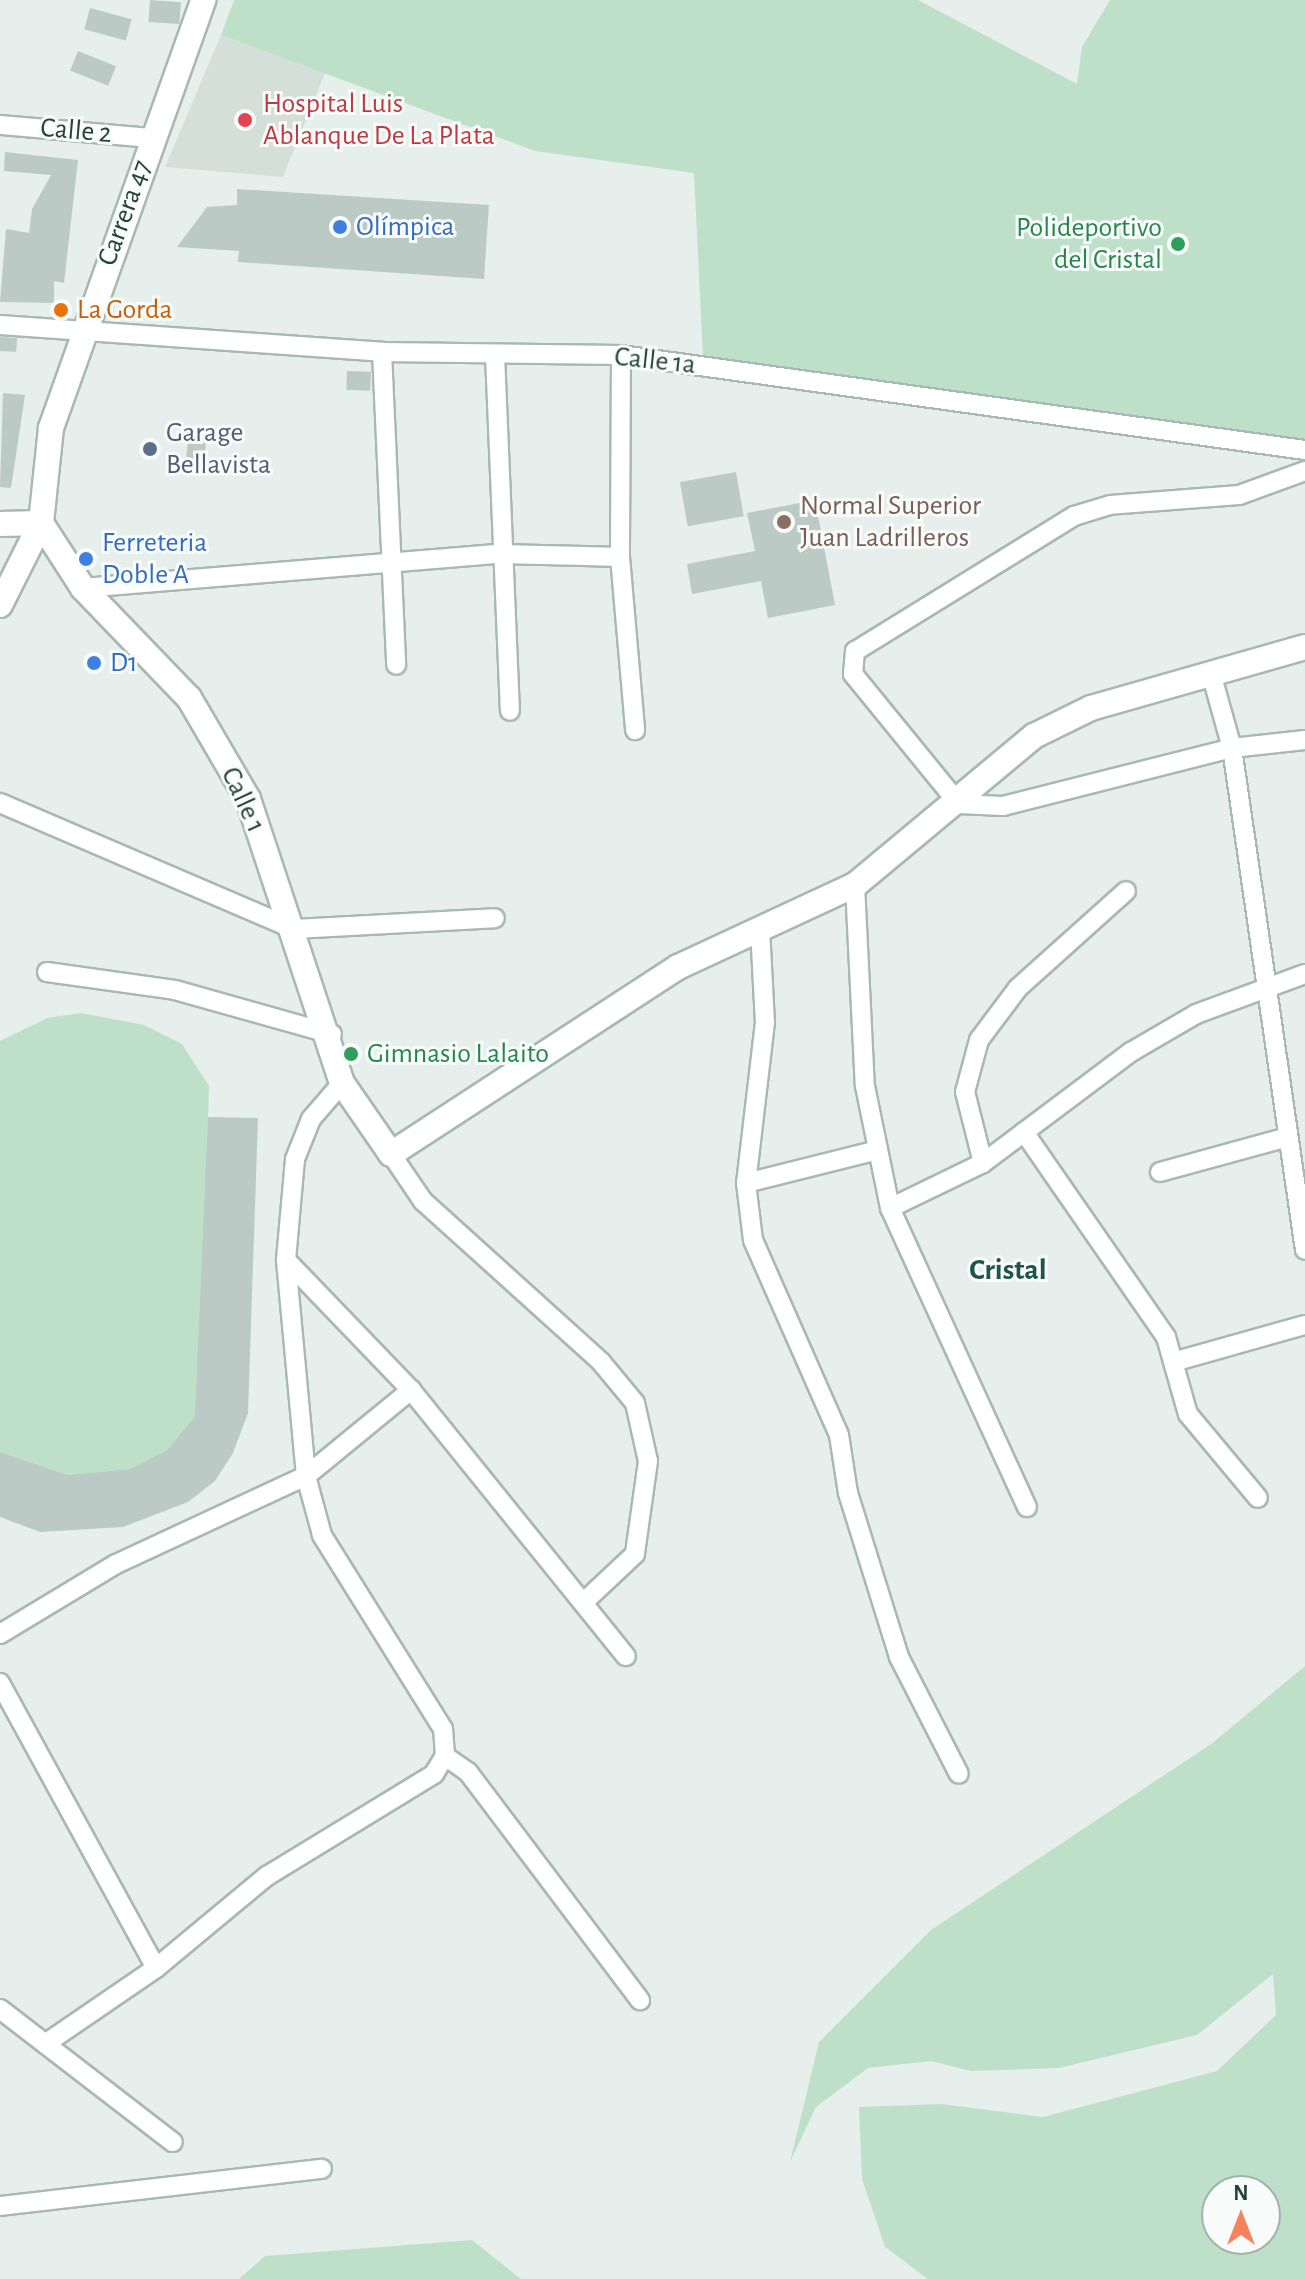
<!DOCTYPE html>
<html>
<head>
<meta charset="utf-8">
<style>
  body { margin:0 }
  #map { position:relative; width:1305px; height:2279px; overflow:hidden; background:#e6efeb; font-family:"Alegreya Sans",sans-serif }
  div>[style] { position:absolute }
  .built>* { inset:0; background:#d4dfda }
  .green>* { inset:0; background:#bfe0c8 }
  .building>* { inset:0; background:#bbcac4; transform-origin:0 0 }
  .roads { filter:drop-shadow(2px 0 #a8b8b2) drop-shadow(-2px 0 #a8b8b2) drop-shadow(0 2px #a8b8b2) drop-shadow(0 -2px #a8b8b2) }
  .street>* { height:18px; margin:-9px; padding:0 9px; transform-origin:9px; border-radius:9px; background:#fff }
  .secondary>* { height:24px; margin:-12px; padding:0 12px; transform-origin:12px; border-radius:12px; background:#fff }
  .dots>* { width:22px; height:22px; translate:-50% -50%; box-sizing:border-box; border:4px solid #f7fbf9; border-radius:50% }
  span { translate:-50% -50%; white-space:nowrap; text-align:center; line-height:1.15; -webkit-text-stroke:6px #f7fbf9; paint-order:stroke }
  .health-label { font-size:28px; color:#be3a42 }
  .left { translate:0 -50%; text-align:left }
  .street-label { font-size:28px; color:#24423a }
  .shop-label { font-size:28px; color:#366cbe }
  .leisure-label { font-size:28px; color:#27864d }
  .right { translate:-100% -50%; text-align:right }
  .food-label { font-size:28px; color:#c56008 }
  .service-label { font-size:28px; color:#4e5e75 }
  .education-label { font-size:28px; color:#785e54 }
  .neighbourhood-label { font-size:30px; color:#1f5548; font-weight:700 }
  .north { position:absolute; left:1201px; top:2175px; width:80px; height:80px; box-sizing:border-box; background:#f7fbf9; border:2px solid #a3b1ad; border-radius:50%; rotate:0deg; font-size:22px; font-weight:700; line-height:32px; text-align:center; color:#24423a }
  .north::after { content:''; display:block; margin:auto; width:28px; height:36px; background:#f4845f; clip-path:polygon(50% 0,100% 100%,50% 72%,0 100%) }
</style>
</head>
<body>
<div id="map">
  <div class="built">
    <div style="clip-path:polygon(221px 35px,325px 73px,283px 177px,165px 167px)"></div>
  </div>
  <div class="green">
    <div style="clip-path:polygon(234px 0,918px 0,1077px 84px,1082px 47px,1110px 0,1305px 0,1305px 439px,981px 400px,703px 357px,694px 173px,535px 151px,221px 35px)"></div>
    <div style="clip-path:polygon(81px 1013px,144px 1025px,182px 1044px,209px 1086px,200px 1394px,195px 1416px,167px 1450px,130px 1469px,68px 1475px,0 1452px,0 1041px,47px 1018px)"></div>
    <div style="clip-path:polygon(evenodd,1305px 1666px,1305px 2279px,928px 2279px,885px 2247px,862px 2179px,859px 2107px,941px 2104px,1043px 2117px,1217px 2071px,1276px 2015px,1273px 1974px,1197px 2035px,1059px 2068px,971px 2071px,931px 2061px,868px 2068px,816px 2107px,790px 2162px,819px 2042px,931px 1930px,1211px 1744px,1305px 1666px,1217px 2191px,1265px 2191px,1265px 2239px,1217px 2239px,1217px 2191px)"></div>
    <div style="clip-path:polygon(472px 2240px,521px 2279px,239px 2279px,265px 2256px)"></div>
  </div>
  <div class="building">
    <div style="left:150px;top:0;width:31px;height:22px;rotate:4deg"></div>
    <div style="left:90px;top:8px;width:43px;height:22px;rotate:15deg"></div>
    <div style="left:78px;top:51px;width:41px;height:21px;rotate:22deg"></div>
    <div style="clip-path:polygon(5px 152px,78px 160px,64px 283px,54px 281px,54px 303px,0 302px,6px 229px,29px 233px,32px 209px,51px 175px,4px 171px)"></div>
    <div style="clip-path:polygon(237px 189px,489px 205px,484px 279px,238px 262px,239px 251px,177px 247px,207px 207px,237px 205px)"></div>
    <div style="left:0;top:337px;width:17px;height:14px;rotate:3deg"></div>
    <div style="left:347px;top:371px;width:24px;height:19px;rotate:2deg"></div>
    <div style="clip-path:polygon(3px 393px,25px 395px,11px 488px,0 487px)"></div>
    <div style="left:188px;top:441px;width:18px;height:24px;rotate:6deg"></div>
    <div style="left:736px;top:472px;width:45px;height:57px;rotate:80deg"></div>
    <div style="clip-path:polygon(815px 500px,835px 605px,768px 618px,761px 581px,692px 594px,687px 564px,755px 551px,747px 513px)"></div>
    <div style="clip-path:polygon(208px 1117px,258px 1118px,248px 1413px,233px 1453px,215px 1481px,188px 1502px,123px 1527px,40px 1532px,0 1517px,0 1452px,68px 1475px,130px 1469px,167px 1450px,195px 1416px)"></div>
  </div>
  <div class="roads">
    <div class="street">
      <div style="left:0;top:125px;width:154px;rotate:4.9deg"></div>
      <div style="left:0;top:325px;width:383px;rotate:4deg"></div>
      <div style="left:382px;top:352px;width:239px;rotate:0.7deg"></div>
      <div style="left:621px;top:355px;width:691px;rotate:7.91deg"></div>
      <div style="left:382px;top:352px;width:313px;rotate:87.4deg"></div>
      <div style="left:495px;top:355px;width:356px;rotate:87.6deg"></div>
      <div style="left:621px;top:355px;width:202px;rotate:90.3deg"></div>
      <div style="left:620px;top:557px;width:174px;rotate:85deg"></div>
      <div style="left:1305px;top:471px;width:70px;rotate:160deg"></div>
      <div style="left:1239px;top:495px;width:129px;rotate:175.6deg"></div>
      <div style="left:1110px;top:505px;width:38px;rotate:163deg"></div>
      <div style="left:1074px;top:516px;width:257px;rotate:148.3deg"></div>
      <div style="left:855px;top:651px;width:23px;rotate:95deg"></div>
      <div style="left:853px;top:674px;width:168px;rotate:50.8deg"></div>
      <div style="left:959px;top:804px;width:44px;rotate:2.6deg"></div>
      <div style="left:1003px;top:806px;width:236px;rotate:-14.2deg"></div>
      <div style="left:1232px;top:748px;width:73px;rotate:-6.3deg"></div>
      <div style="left:83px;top:588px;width:417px;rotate:-4.7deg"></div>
      <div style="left:499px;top:554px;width:121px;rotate:1.4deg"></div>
      <div style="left:1211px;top:673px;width:78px;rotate:74.4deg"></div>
      <div style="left:1232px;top:748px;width:507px;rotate:81.73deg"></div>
      <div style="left:0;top:803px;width:320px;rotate:23.2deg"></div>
      <div style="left:294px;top:929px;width:201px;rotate:-3.1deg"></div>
      <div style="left:855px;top:885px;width:201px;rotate:87.2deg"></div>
      <div style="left:865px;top:1086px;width:125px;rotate:78.4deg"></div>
      <div style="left:890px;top:1208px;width:329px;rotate:65.4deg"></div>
      <div style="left:760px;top:928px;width:94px;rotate:87deg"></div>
      <div style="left:765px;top:1022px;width:162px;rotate:96.7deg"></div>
      <div style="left:746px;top:1183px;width:57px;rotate:83deg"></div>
      <div style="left:753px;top:1240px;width:213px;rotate:66.2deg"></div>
      <div style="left:839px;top:1435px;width:59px;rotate:81.2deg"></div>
      <div style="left:848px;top:1493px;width:172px;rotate:72.7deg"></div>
      <div style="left:899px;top:1657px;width:131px;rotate:62.9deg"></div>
      <div style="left:47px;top:972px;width:129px;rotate:8deg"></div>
      <div style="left:175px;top:990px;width:163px;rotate:15.7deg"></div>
      <div style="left:1024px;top:1132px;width:249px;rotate:55.3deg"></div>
      <div style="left:1166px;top:1337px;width:80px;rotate:74.1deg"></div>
      <div style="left:1188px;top:1414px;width:109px;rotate:50.2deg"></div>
      <div style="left:391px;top:1154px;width:57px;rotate:55.8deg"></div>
      <div style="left:423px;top:1201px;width:240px;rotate:42.1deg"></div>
      <div style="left:601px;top:1362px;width:53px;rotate:50.3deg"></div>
      <div style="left:635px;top:1403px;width:59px;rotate:77.4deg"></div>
      <div style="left:648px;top:1461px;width:94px;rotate:98deg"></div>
      <div style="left:635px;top:1554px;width:67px;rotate:136.8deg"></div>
      <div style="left:983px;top:1163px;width:73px;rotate:-104.2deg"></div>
      <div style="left:965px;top:1092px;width:54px;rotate:-74.9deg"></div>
      <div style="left:979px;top:1040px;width:65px;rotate:-53.1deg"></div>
      <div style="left:1018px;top:988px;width:145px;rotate:-41.9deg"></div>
      <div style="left:1160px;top:1172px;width:133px;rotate:-15.3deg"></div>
      <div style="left:746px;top:1183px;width:136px;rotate:-14deg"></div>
      <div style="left:890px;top:1208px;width:103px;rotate:-25.8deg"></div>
      <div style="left:983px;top:1163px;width:185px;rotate:-36.9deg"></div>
      <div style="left:1131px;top:1052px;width:75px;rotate:-30.3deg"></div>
      <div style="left:1196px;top:1014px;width:116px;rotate:-20.2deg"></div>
      <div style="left:286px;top:1260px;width:180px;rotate:46.1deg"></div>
      <div style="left:411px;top:1390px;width:342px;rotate:51.1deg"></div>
      <div style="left:1173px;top:1362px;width:137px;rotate:-15.7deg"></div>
      <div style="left:0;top:1634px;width:135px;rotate:-31.1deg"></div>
      <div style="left:116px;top:1564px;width:209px;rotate:-24.9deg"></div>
      <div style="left:306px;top:1476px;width:136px;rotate:-39.3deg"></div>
      <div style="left:0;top:1683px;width:325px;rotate:61.3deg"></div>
      <div style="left:445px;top:1756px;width:28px;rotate:35deg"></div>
      <div style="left:468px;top:1772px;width:286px;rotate:53deg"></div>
      <div style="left:0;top:2009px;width:218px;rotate:37.6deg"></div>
      <div style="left:45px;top:2044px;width:135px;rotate:-34.4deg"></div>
      <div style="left:156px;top:1968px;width:144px;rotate:-39.7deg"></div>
      <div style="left:267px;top:1876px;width:196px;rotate:-31.4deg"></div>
      <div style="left:434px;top:1774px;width:21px;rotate:-59deg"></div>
      <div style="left:445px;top:1756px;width:27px;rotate:-94deg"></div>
      <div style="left:443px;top:1729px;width:229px;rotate:-122deg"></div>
      <div style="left:322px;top:1535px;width:61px;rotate:-105.2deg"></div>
      <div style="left:306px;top:1476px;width:217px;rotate:-95.3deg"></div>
      <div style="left:286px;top:1260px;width:101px;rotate:-84.9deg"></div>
      <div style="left:295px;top:1159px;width:43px;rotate:-68.2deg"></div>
      <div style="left:311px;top:1119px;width:48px;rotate:-49.3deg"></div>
      <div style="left:0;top:2206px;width:324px;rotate:-6.6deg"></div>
    </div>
    <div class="secondary">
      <div style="left:0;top:524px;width:41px;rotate:-1.4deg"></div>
      <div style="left:41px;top:523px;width:77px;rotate:57.1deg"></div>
      <div style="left:83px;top:588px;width:153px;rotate:46.1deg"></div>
      <div style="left:189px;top:698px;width:117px;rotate:59.7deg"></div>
      <div style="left:248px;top:799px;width:299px;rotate:71.7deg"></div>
      <div style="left:342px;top:1083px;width:86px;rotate:55.4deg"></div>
      <div style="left:391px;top:1154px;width:343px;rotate:-33.1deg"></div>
      <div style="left:678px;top:967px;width:195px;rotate:-24.9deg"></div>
      <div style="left:855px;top:885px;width:233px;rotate:-39.8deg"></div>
      <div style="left:1034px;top:736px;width:64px;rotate:-26.2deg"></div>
      <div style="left:1091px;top:708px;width:223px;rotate:-15.9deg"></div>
      <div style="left:0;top:605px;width:92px;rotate:-63.4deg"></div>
      <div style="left:41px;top:523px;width:96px;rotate:-84deg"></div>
      <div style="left:51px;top:428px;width:454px;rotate:-70.4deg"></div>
    </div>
  </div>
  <div class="dots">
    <div style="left:245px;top:120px;background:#e0444e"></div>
    <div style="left:340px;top:227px;background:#3f7fe0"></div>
    <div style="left:1178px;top:244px;background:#2e9e5b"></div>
    <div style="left:61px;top:310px;background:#e8710a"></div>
    <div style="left:150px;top:449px;background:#5c6f8a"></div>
    <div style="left:784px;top:522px;background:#8d6e63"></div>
    <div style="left:86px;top:559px;background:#3f7fe0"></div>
    <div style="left:94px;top:663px;background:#3f7fe0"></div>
    <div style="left:351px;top:1054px;background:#2e9e5b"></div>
  </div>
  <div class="health-label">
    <span class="left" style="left:263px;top:120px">Hospital Luis<br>Ablanque De La Plata</span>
  </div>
  <div class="street-label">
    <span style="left:76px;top:131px;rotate:5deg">Calle 2</span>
    <span style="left:125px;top:213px;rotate:-70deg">Carrera 47</span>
    <span style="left:655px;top:361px;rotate:6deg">Calle 1a</span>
    <span style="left:243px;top:800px;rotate:65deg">Calle 1</span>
  </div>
  <div class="shop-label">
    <span class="left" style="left:356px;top:227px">Olímpica</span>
    <span class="left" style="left:102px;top:559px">Ferreteria<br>Doble A</span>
    <span class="left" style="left:110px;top:663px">D1</span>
  </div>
  <div class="leisure-label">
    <span class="right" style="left:1162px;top:244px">Polideportivo<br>del Cristal</span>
    <span class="left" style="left:367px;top:1054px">Gimnasio Lalaito</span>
  </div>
  <div class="food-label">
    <span class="left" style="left:77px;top:310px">La Gorda</span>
  </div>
  <div class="service-label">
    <span class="left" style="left:166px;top:449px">Garage<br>Bellavista</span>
  </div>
  <div class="education-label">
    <span class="left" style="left:800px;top:522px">Normal Superior<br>Juan Ladrilleros</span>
  </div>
  <div class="neighbourhood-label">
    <span style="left:1008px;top:1270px">Cristal</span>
  </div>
  <div class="north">N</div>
</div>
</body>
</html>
